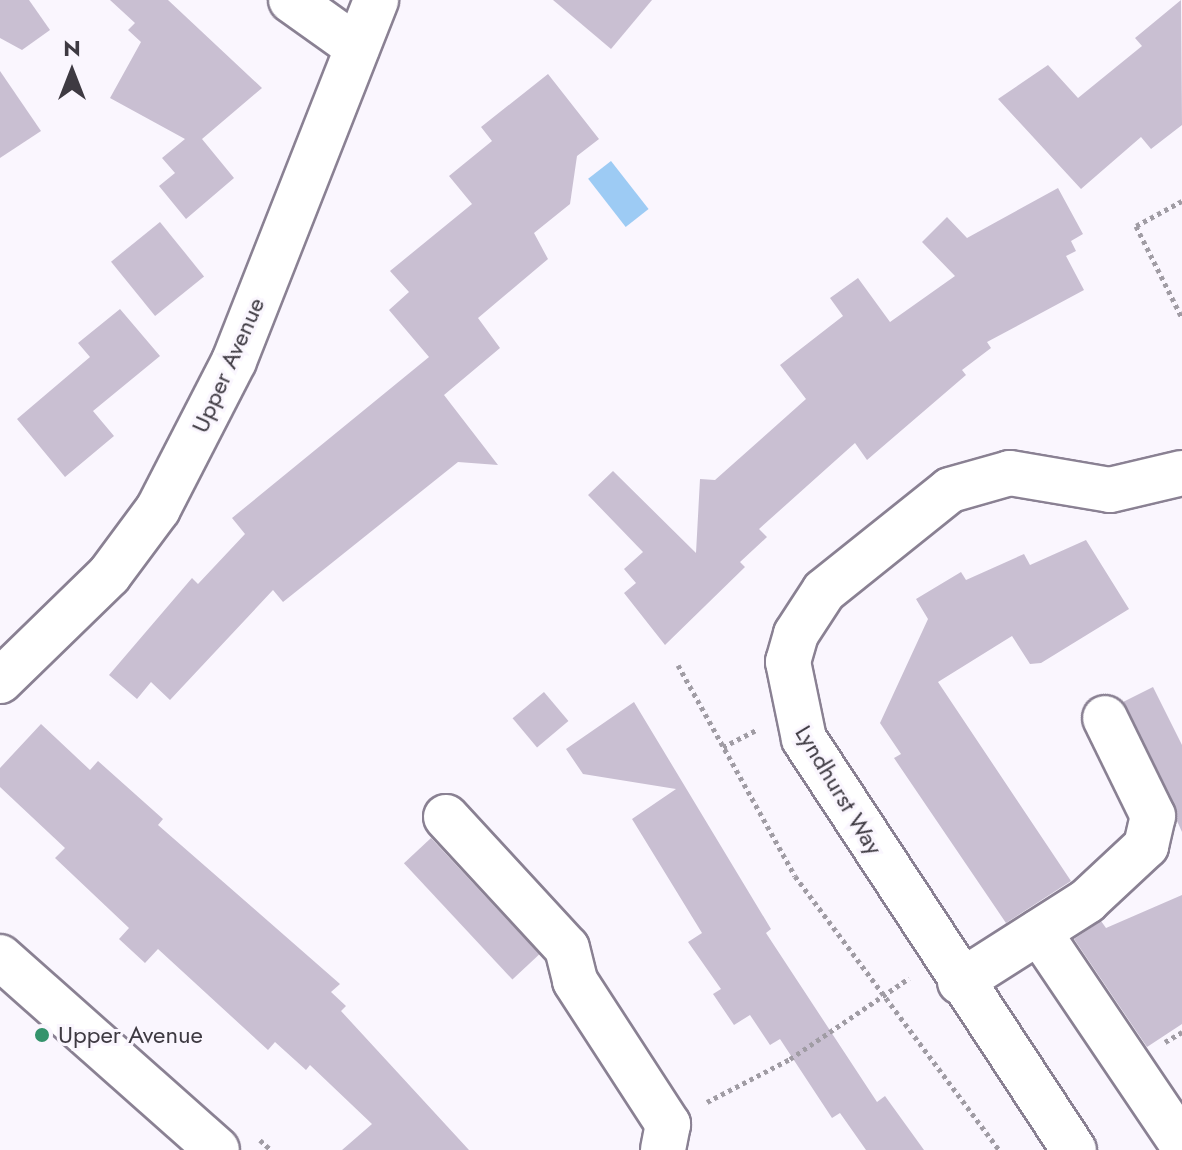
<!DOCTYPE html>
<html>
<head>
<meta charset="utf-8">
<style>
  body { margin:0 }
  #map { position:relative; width:1182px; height:1150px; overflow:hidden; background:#faf6fe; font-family:Jost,sans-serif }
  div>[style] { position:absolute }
  .water>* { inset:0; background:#9dcbf4; transform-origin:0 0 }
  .building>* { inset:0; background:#c9bfd2; transform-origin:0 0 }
  .path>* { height:5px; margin-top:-2.5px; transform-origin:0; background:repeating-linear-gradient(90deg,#a09ca4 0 4px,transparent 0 8px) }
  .roads { filter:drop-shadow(2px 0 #8a8193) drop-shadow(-2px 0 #8a8193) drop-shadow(0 2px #8a8193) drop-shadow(0 -2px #8a8193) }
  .minor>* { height:44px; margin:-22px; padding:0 22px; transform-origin:22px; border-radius:22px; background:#fff }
  .dots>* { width:22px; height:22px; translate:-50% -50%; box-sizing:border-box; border:4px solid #faf6fe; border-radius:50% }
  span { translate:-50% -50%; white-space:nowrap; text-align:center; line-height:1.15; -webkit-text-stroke:6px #faf6fe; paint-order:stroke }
  .street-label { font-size:24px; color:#3e3a42 }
  .poi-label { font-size:24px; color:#3e3a42 }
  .left { translate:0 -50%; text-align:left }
  .north { position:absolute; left:32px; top:32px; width:80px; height:80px; -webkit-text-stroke:6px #faf6fe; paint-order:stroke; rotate:0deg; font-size:22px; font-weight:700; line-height:32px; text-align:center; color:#3e3a42 }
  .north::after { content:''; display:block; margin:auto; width:28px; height:36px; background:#3e3a42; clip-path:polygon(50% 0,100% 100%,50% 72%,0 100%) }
</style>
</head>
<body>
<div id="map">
  <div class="water">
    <div style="left:611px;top:161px;width:61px;height:29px;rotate:52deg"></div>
  </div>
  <div class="building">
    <div style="clip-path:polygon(0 0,29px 0,50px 30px,22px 50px,0 38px)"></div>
    <div style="clip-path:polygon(110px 0,168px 0,262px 88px,202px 139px,234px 178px,186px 219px,159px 186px,175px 173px,162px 158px,185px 139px,110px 98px,141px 42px,128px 30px,135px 23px)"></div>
    <div style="clip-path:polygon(553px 0,652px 0,611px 49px)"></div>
    <div style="clip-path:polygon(1181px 0,1182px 125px,1151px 149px,1141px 137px,1081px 189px,998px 99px,1048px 65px,1078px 98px,1142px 46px,1135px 38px)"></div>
    <div style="clip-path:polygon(0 71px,41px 131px,0 158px)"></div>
    <div style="clip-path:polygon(548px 74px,599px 139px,577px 156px,570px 204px,534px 233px,548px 259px,478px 318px,500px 348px,444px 395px,498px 465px,458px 462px,283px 602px,273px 590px,170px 700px,151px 682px,137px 699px,109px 675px,192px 578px,198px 584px,245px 534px,232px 518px,429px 357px,389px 310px,409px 292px,390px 271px,472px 204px,449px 176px,492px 141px,481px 127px)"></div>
    <div style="clip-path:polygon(1058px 188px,1083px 234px,1071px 241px,1076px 251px,1066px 256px,1084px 290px,987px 342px,991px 348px,962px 370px,966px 375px,867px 460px,855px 443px,759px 529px,767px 537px,740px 562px,745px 567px,665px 645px,624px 593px,636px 583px,624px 569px,643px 552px,588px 495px,613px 471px,696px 553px,700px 479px,715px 480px,806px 399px,780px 365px,843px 316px,830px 298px,858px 278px,890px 322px,955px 276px,922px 242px,947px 217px,967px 238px)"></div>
    <div style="left:160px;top:222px;width:70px;height:63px;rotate:51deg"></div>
    <div style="clip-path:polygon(120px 309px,160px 356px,93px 411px,114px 436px,65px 477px,17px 419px,90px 357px,78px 343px)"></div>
    <div style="clip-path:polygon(1086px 540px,1129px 609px,1041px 663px,1030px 664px,1012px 636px,938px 682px,1071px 881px,1006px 923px,894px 758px,901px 754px,880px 723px,928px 619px,916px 599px,961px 572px,966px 580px,1024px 554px,1030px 565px)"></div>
    <div style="clip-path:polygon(1153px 687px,1182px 745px,1182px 832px,1123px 702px)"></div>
    <div style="left:544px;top:692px;width:38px;height:41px;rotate:50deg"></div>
    <div style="clip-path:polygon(634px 702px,771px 929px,766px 933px,877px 1102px,885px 1096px,924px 1150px,866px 1150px,840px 1113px,832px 1118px,780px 1039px,770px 1045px,750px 1015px,734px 1025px,713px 994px,721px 989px,688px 942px,702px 933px,632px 819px,676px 789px,583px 774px,566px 749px)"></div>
    <div style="clip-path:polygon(41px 724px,90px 770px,98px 761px,163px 819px,158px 825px,340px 984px,331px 992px,346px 1006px,341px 1011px,469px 1150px,342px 1150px,372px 1124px,310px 1065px,306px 1070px,275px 1042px,268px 1050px,158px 949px,145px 963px,119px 939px,129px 928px,55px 858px,65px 848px,0 787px,0 768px)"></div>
    <div style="left:431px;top:838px;width:159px;height:37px;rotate:47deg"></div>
    <div style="clip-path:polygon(1182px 895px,1182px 1024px,1147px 1047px,1074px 939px,1101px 921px,1106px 928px)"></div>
  </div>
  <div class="path">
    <div style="left:1182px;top:201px;width:52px;rotate:151.5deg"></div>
    <div style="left:1136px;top:226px;width:103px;rotate:63.4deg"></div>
    <div style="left:678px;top:665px;width:241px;rotate:61deg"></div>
    <div style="left:795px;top:876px;width:342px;rotate:53.3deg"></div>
    <div style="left:723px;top:747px;width:39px;rotate:-27deg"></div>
    <div style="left:1165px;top:1042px;width:20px;rotate:-30deg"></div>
    <div style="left:707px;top:1102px;width:93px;rotate:-27.4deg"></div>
    <div style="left:790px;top:1059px;width:144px;rotate:-34.2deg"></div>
    <div style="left:260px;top:1140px;width:15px;rotate:42deg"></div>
  </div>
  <div class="roads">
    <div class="minor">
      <div style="left:291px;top:0;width:81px;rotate:35.5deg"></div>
      <div style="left:0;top:681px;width:152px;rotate:-44.2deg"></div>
      <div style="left:109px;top:575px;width:82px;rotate:-53.4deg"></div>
      <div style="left:158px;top:509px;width:166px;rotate:-62.8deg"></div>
      <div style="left:234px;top:361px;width:388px;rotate:-68.5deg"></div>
      <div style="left:446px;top:817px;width:178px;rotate:47.3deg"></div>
      <div style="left:567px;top:948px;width:34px;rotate:76deg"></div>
      <div style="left:575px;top:981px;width:171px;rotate:57deg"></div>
      <div style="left:668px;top:1124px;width:26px;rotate:101deg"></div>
      <div style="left:1039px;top:932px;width:256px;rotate:56deg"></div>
      <div style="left:0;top:957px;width:290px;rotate:41.6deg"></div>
      <div style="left:960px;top:982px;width:151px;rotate:-32.5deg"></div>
      <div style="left:1087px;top:901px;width:81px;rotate:-43deg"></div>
      <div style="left:1146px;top:846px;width:31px;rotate:-77deg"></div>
      <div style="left:1153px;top:816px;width:109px;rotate:-116.1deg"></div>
      <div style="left:1074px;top:1150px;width:492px;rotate:-123.3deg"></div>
      <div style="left:804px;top:739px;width:79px;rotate:-101.7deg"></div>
      <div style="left:788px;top:662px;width:29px;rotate:-74deg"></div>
      <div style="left:796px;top:634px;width:51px;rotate:-56.9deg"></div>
      <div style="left:824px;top:591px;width:161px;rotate:-38.7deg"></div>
      <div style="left:950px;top:490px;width:62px;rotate:-15.8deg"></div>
      <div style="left:1010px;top:473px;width:101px;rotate:9.6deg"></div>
      <div style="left:1110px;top:490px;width:74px;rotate:-13.3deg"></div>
    </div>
  </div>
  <div class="dots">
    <div style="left:42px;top:1035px;background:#34936c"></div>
  </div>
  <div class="street-label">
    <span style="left:228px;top:365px;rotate:-66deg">Upper Avenue</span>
    <span style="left:839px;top:790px;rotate:59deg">Lyndhurst Way</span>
  </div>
  <div class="poi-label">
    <span class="left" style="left:58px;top:1035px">Upper Avenue</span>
  </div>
  <div class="north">N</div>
</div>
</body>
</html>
